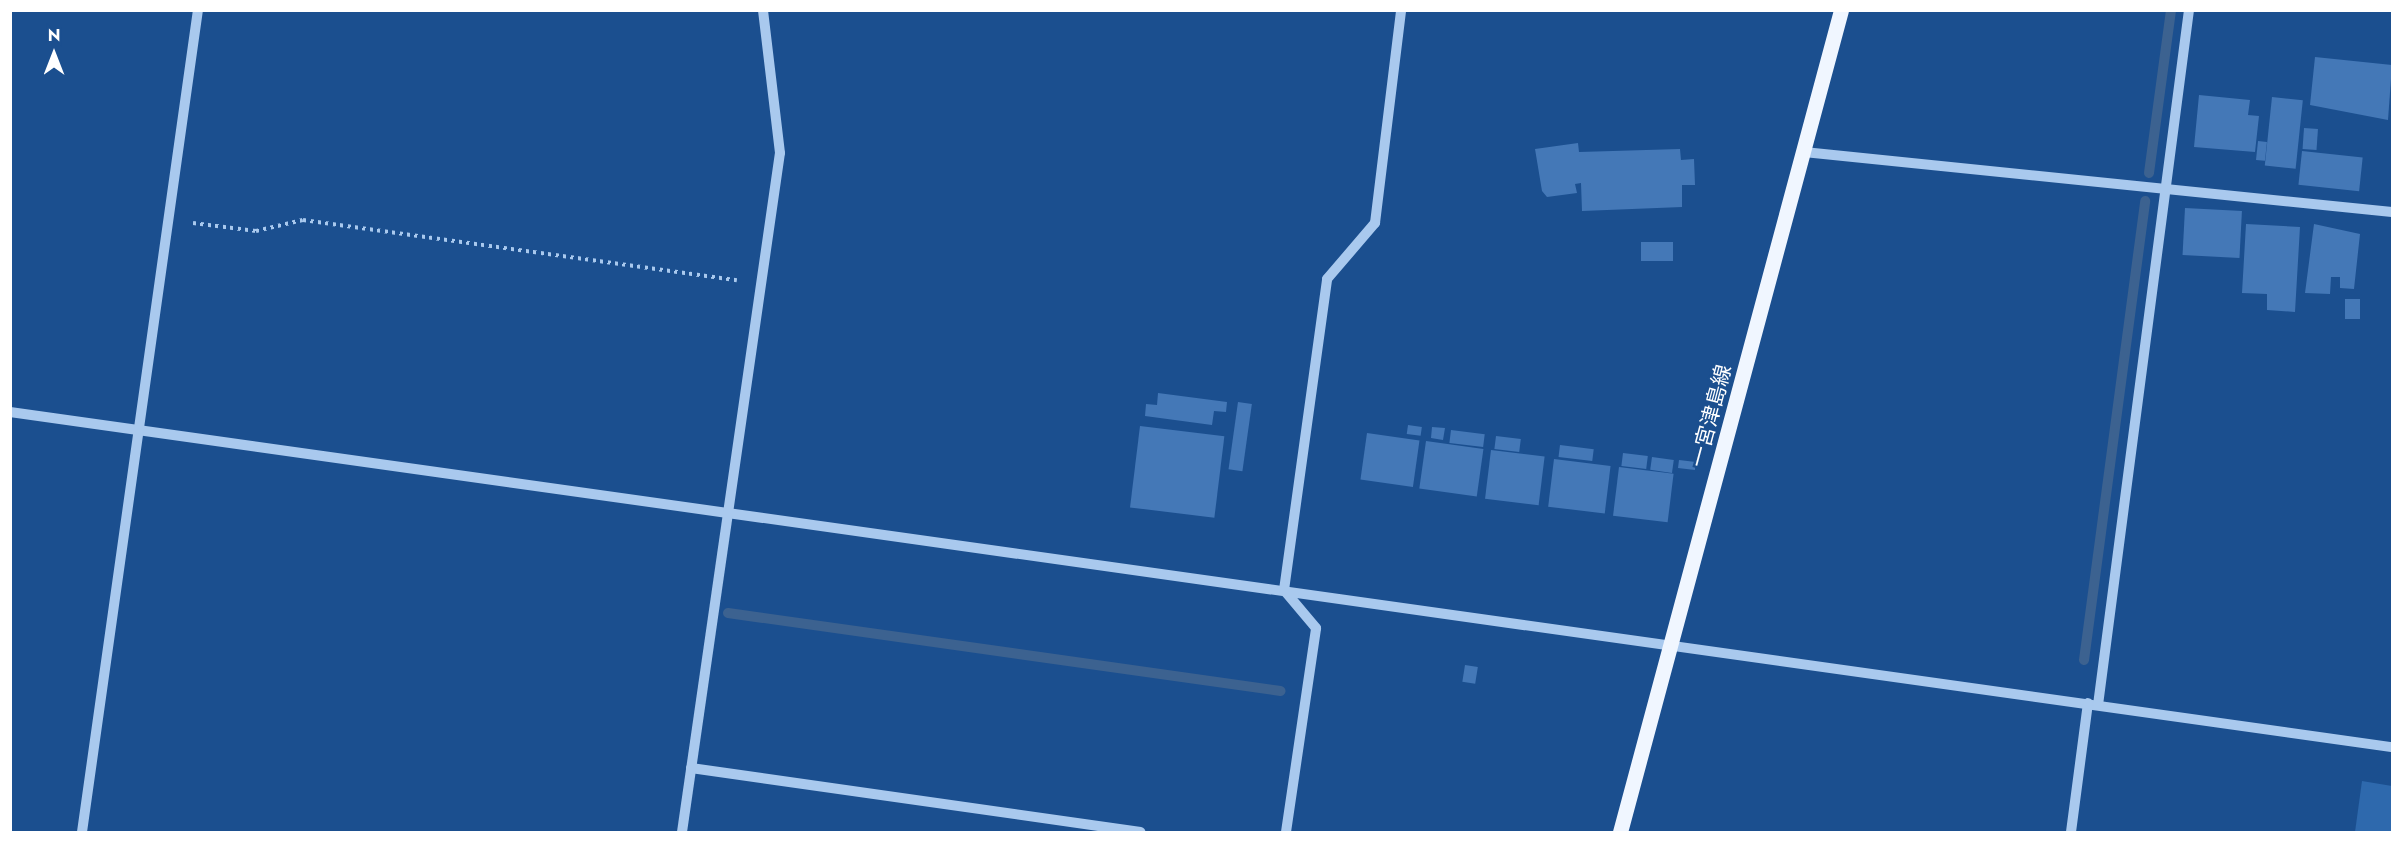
<!DOCTYPE html>
<html>
<head>
<meta charset="utf-8">
<style>
  body { margin:0 }
  #map { position:relative; width:2403px; height:843px; overflow:hidden; background:#1b4f8f; font-family:Jost,"Noto Sans JP",sans-serif }
  div>[style] { position:absolute }
  .green>* { inset:0; background:#2e69ad }
  .stream>* { height:10px; margin:-5px; padding:0 5px; transform-origin:5px; border-radius:5px; background:#3c6290 }
  .building>* { inset:0; background:#4478b7; transform-origin:0 0 }
  .path>* { height:4px; margin-top:-2px; transform-origin:0; background:repeating-linear-gradient(90deg,#a9c9ee 0 3px,transparent 0 7.5px) }
  .minor>* { height:10px; margin:-5px; padding:0 5px; transform-origin:5px; border-radius:5px; background:#a9c9ee }
  .major>* { height:15px; margin:-7.5px; padding:0 7.5px; transform-origin:7.5px; border-radius:7.5px; background:#f0f6ff }
  span { translate:-50% -50%; white-space:nowrap; text-align:center; line-height:1.15; -webkit-text-stroke:5px #1b4f8f; paint-order:stroke }
  .street-label { font-size:21px; color:#fff }
  .frame { position:absolute; inset:0; border:12px solid #fff; pointer-events:none }
  .north { position:absolute; left:24px; top:24px; width:60px; height:60px; -webkit-text-stroke:4px #1b4f8f; paint-order:stroke; rotate:0deg; font-size:16px; font-weight:700; line-height:24px; text-align:center; color:#fff }
  .north::after { content:''; display:block; margin:auto; width:21px; height:27px; background:#fff; clip-path:polygon(50% 0,100% 100%,50% 72%,0 100%) }
</style>
</head>
<body>
<div id="map">
  <div class="green">
    <div style="clip-path:polygon(2362px 781px,2392px 786px,2392px 832px,2355px 832px)"></div>
  </div>
  <div class="stream">
    <div style="left:2149px;top:173px;width:164px;rotate:-82.3deg"></div>
    <div style="left:728px;top:613px;width:558px;rotate:8.03deg"></div>
    <div style="left:2084px;top:660px;width:463px;rotate:-82.4deg"></div>
  </div>
  <div class="building">
    <div style="clip-path:polygon(2315px 57px,2392px 65px,2388px 120px,2310px 105px)"></div>
    <div style="clip-path:polygon(2199px 95px,2250px 100px,2248px 115px,2259px 116px,2255px 152px,2194px 147px)"></div>
    <div style="left:2272px;top:97px;width:31px;height:69px;rotate:6deg"></div>
    <div style="left:2304px;top:128px;width:14px;height:21px;rotate:4deg"></div>
    <div style="left:2258px;top:141px;width:9px;height:19px;rotate:6deg"></div>
    <div style="clip-path:polygon(1578px 143px,1579px 152px,1680px 149px,1681px 160px,1694px 159px,1695px 185px,1682px 185px,1682px 207px,1582px 211px,1581px 183px,1575px 184px,1577px 193px,1547px 197px,1542px 191px,1535px 149px)"></div>
    <div style="left:2302px;top:151px;width:61px;height:34px;rotate:6deg"></div>
    <div style="left:2185px;top:208px;width:57px;height:47px;rotate:3deg"></div>
    <div style="clip-path:polygon(2246px 224px,2300px 227px,2295px 312px,2267px 310px,2267px 294px,2242px 293px)"></div>
    <div style="clip-path:polygon(2314px 224px,2360px 234px,2354px 289px,2340px 288px,2340px 277px,2331px 277px,2330px 294px,2305px 293px)"></div>
    <div style="left:1641px;top:242px;width:32px;height:19px"></div>
    <div style="left:2345px;top:299px;width:15px;height:20px"></div>
    <div style="clip-path:polygon(1158px 393px,1227px 402px,1226px 412px,1214px 411px,1212px 425px,1145px 416px,1146px 404px,1157px 405px)"></div>
    <div style="left:1238px;top:402px;width:14px;height:68px;rotate:8deg"></div>
    <div style="left:1408px;top:425px;width:14px;height:9px;rotate:8deg"></div>
    <div style="left:1140px;top:426px;width:85px;height:82px;rotate:7deg"></div>
    <div style="clip-path:polygon(1432px 427px,1445px 428px,1443px 440px,1431px 438px)"></div>
    <div style="left:1451px;top:430px;width:34px;height:13px;rotate:7deg"></div>
    <div style="left:1367px;top:433px;width:53px;height:47px;rotate:8deg"></div>
    <div style="left:1496px;top:436px;width:25px;height:13px;rotate:7deg"></div>
    <div style="left:1426px;top:441px;width:58px;height:48px;rotate:8deg"></div>
    <div style="left:1560px;top:445px;width:34px;height:12px;rotate:7deg"></div>
    <div style="left:1491px;top:450px;width:54px;height:49px;rotate:7deg"></div>
    <div style="left:1623px;top:453px;width:25px;height:13px;rotate:7deg"></div>
    <div style="left:1652px;top:457px;width:22px;height:13px;rotate:8deg"></div>
    <div style="left:1554px;top:459px;width:57px;height:48px;rotate:7deg"></div>
    <div style="left:1679px;top:460px;width:17px;height:8px;rotate:7deg"></div>
    <div style="left:1619px;top:467px;width:55px;height:49px;rotate:7deg"></div>
    <div style="left:1465px;top:665px;width:13px;height:17px;rotate:9deg"></div>
  </div>
  <div class="path">
    <div style="left:193px;top:223px;width:64px;rotate:7.2deg"></div>
    <div style="left:256px;top:231px;width:48px;rotate:-13.2deg"></div>
    <div style="left:303px;top:220px;width:438px;rotate:7.9deg"></div>
  </div>
  <div class="minor">
    <div style="left:1804px;top:152px;width:591px;rotate:5.83deg"></div>
    <div style="left:10px;top:412px;width:2405px;rotate:8.01deg"></div>
    <div style="left:2098px;top:705px;width:701px;rotate:-82.54deg"></div>
    <div style="left:691px;top:768px;width:454px;rotate:8.1deg"></div>
    <div style="left:82px;top:832px;width:830px;rotate:-81.97deg"></div>
    <div style="left:682px;top:832px;width:686px;rotate:-81.79deg"></div>
    <div style="left:780px;top:153px;width:144px;rotate:-96.8deg"></div>
    <div style="left:1286px;top:832px;width:206px;rotate:-81.6deg"></div>
    <div style="left:1316px;top:628px;width:50px;rotate:-130.1deg"></div>
    <div style="left:1284px;top:590px;width:314px;rotate:-82.1deg"></div>
    <div style="left:1327px;top:279px;width:74px;rotate:-49.4deg"></div>
    <div style="left:1375px;top:223px;width:215px;rotate:-83deg"></div>
    <div style="left:2071px;top:832px;width:130px;rotate:-82.5deg"></div>
  </div>
  <div class="major">
    <div style="left:1620px;top:832px;width:851px;rotate:-74.95deg"></div>
  </div>
  <div class="street-label">
    <span style="left:1711px;top:416px;rotate:-75deg">一宮津島線</span>
  </div>
  <div class="frame"></div>
  <div class="north">N</div>
</div>
</body>
</html>
